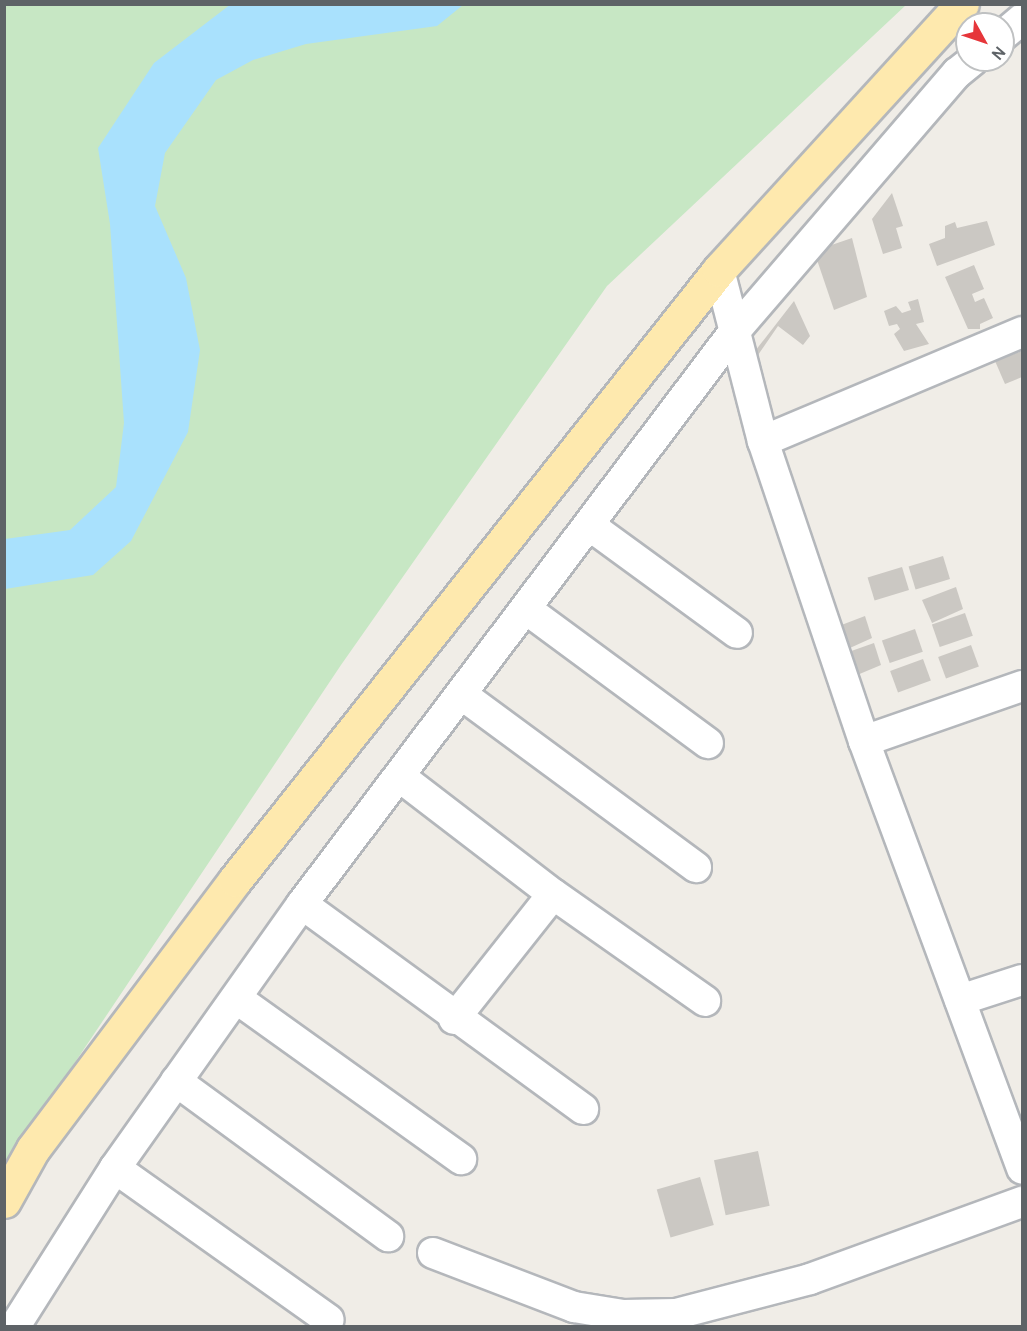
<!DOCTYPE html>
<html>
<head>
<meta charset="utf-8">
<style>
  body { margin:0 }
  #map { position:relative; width:1027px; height:1331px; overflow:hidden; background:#f0ede7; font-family:Overpass,sans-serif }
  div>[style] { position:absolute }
  .green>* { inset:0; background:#c7e7c4 }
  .water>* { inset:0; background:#a9e1fd }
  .building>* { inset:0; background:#cbc8c3; transform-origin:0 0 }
  .roads { filter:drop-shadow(2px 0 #b4b7bb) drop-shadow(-2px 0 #b4b7bb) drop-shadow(0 2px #b4b7bb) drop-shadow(0 -2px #b4b7bb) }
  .minor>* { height:30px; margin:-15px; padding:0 15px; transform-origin:15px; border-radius:15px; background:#fff }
  .major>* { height:33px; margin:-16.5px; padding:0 16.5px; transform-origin:16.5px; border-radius:16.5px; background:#fee9ae }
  span { translate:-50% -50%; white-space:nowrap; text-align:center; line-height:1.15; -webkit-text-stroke:4.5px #fff; paint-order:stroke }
  .frame { position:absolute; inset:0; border:6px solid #5e6367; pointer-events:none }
  .north { position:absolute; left:955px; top:12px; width:60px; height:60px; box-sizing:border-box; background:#fff; border:2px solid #bfc1c2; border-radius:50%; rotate:130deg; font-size:16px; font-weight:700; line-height:24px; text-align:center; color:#5e6367 }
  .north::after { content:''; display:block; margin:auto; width:21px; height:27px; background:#e6363a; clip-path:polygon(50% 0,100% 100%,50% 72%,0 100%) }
</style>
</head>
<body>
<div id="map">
  <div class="green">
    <div style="clip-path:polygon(5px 5px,906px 5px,607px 286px,341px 665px,5px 1167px)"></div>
  </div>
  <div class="water">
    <div style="clip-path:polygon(231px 4px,463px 5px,437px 26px,306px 44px,253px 60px,216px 80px,165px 153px,155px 206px,186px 278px,200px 350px,188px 432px,131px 541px,93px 575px,5px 589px,5px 539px,70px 530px,116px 487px,124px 423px,110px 224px,98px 148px,154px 63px)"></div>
  </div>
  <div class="building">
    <div style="clip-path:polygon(892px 193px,903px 226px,896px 228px,902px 248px,883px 254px,872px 219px)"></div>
    <div style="clip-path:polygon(987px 221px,995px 245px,937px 266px,929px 244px,945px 238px,945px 226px,955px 222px,957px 228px)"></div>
    <div style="clip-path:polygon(852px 238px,867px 297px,834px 310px,814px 251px)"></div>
    <div style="clip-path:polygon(974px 265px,984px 289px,972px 294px,975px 302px,984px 298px,993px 318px,980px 324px,980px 329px,968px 329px,945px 277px)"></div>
    <div style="clip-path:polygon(918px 299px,924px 322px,916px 324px,929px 344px,904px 351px,894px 334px,900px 329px,897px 324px,889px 326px,884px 311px,896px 306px,902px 313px,911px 310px,908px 302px)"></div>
    <div style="clip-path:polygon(794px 301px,810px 336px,803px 345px,778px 326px,756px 358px,752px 355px)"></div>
    <div style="clip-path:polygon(1022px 351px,1022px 377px,1005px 384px,995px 361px)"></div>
    <div style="left:943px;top:556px;width:24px;height:36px;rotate:73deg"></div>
    <div style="left:902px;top:567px;width:24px;height:36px;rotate:73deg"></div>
    <div style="clip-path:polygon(956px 587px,963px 609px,932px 623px,922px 600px)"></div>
    <div style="left:965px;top:613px;width:24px;height:35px;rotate:71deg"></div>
    <div style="clip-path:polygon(865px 616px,872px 638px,841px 652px,831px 629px)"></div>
    <div style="left:915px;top:629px;width:24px;height:35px;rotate:71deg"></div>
    <div style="clip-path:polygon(874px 643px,881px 665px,850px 678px,840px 655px)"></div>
    <div style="left:971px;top:645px;width:23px;height:35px;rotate:70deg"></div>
    <div style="left:923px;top:659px;width:23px;height:35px;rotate:70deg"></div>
    <div style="left:758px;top:1151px;width:56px;height:45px;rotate:78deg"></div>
    <div style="left:700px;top:1177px;width:50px;height:45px;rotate:74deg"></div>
  </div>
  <div class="roads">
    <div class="minor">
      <div style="left:1003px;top:35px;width:25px;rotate:-40deg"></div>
      <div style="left:719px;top:270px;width:177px;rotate:75.6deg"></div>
      <div style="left:763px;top:441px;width:317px;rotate:71.4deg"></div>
      <div style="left:864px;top:741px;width:456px;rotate:69.7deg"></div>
      <div style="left:763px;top:441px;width:281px;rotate:-22.8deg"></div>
      <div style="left:589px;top:525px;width:183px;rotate:36.1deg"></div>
      <div style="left:526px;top:609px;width:226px;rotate:36.4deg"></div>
      <div style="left:461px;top:694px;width:292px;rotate:36.4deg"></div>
      <div style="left:864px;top:741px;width:167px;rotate:-19.2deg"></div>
      <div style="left:399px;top:776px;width:194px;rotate:37.5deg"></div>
      <div style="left:553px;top:894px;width:186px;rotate:35.1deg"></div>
      <div style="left:302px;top:904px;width:348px;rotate:36.1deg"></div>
      <div style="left:236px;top:998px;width:277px;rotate:35.6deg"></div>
      <div style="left:960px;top:1000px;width:65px;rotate:-17.9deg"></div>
      <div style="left:454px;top:1019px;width:159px;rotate:-51.6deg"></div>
      <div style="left:176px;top:1081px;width:263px;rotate:36.2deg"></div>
      <div style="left:115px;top:1168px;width:262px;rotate:35.4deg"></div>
      <div style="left:433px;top:1253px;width:151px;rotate:21deg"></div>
      <div style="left:574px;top:1307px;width:50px;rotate:9.3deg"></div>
      <div style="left:623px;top:1315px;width:53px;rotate:-1.1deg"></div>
      <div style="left:676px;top:1314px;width:138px;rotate:-14.6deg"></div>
      <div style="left:810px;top:1279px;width:226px;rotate:-20deg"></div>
      <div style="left:15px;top:1326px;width:187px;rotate:-57.7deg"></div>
      <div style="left:115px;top:1168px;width:324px;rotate:-54.7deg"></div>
      <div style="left:302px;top:904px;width:717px;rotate:-52.94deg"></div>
      <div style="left:734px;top:332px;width:342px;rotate:-49.3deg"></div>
      <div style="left:957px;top:73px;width:21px;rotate:-39deg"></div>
    </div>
    <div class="major">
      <div style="left:4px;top:1201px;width:60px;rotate:-60.9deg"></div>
      <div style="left:33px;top:1149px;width:336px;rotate:-53.1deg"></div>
      <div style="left:235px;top:880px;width:779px;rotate:-51.57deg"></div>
      <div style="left:719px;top:270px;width:360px;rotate:-47.6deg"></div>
    </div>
  </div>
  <div class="frame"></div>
  <div class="north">N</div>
</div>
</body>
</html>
